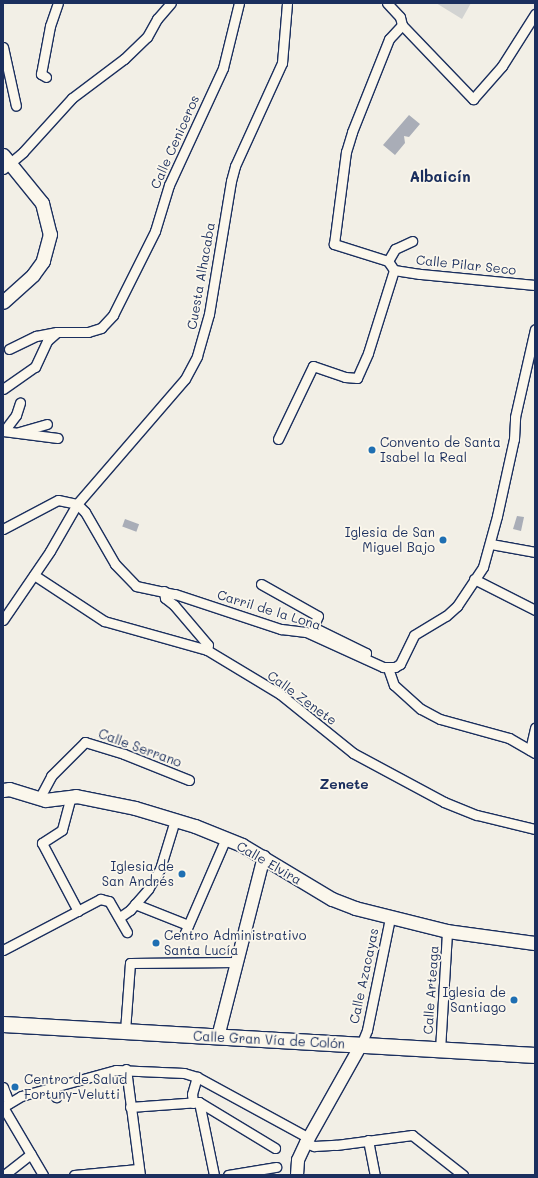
<!DOCTYPE html>
<html>
<head>
<meta charset="utf-8">
<style>
  body { margin:0 }
  #map { position:relative; width:538px; height:1178px; overflow:hidden; background:#f2efe6; font-family:Mali,sans-serif }
  div>[style] { position:absolute }
  .green>* { inset:0; background:#d2d3d2 }
  .water>* { inset:0; background:#a9adb7; transform-origin:0 0 }
  .roads { filter:drop-shadow(1px 0 #1b2f5e) drop-shadow(-1px 0 #1b2f5e) drop-shadow(0 1px #1b2f5e) drop-shadow(0 -1px #1b2f5e) }
  .minor>* { height:9px; margin:-4.5px; padding:0 4.5px; transform-origin:4.5px; border-radius:4.5px; background:#fbf7ec }
  .tertiary>* { height:12px; margin:-6px; padding:0 6px; transform-origin:6px; border-radius:6px; background:#fbf7ec }
  .secondary>* { height:13px; margin:-6.5px; padding:0 6.5px; transform-origin:6.5px; border-radius:6.5px; background:#fbf7ec }
  .primary>* { height:15px; margin:-7.5px; padding:0 7.5px; transform-origin:7.5px; border-radius:7.5px; background:#fbf7ec }
  .dots>* { width:11px; height:11px; translate:-50% -50%; box-sizing:border-box; border:2px solid #fbf7ec; border-radius:50% }
  span { translate:-50% -50%; white-space:nowrap; text-align:center; line-height:1.15; -webkit-text-stroke:3.5px #fbf7ec; paint-order:stroke }
  .street-label { font-size:13px; color:#1b2f5e }
  .poi-label { font-size:13px; color:#1b2f5e }
  .left { translate:0 -50%; text-align:left }
  .right { translate:-100% -50%; text-align:right }
  .neighbourhood-label { font-size:14px; color:#1b2f5e; font-weight:700 }
  .quarter-label { font-size:15px; color:#1b2f5e; font-weight:700 }
  .frame { position:absolute; inset:0; border:4px solid #1b2f5e; pointer-events:none }
</style>
</head>
<body>
<div id="map">
  <div class="green">
    <div style="clip-path:polygon(436px 3px,471px 3px,462px 19px)"></div>
  </div>
  <div class="water">
    <div style="clip-path:polygon(409px 115px,420px 124px,409px 137px,404px 136px,405px 143px,395px 155px,383px 145px)"></div>
    <div style="clip-path:polygon(517px 516px,524px 517px,521px 531px,513px 529px)"></div>
    <div style="left:125px;top:519px;width:15px;height:8px;rotate:20deg"></div>
  </div>
  <div class="roads">
    <div class="minor">
      <div style="left:387px;top:3px;width:19px;rotate:47deg"></div>
      <div style="left:400px;top:17px;width:8px;rotate:76deg"></div>
      <div style="left:402px;top:25px;width:103px;rotate:46.2deg"></div>
      <div style="left:473px;top:99px;width:44px;rotate:-48.7deg"></div>
      <div style="left:502px;top:66px;width:62px;rotate:-57.6deg"></div>
      <div style="left:3px;top:47px;width:60px;rotate:77.6deg"></div>
      <div style="left:46px;top:77px;width:6px;rotate:-149deg"></div>
      <div style="left:41px;top:74px;width:49px;rotate:-79.4deg"></div>
      <div style="left:50px;top:26px;width:24px;rotate:-71deg"></div>
      <div style="left:3px;top:169px;width:26px;rotate:-40deg"></div>
      <div style="left:23px;top:152px;width:73px;rotate:-47.8deg"></div>
      <div style="left:72px;top:98px;width:65px;rotate:-36.9deg"></div>
      <div style="left:124px;top:59px;width:32px;rotate:-44deg"></div>
      <div style="left:147px;top:37px;width:21px;rotate:-61deg"></div>
      <div style="left:157px;top:19px;width:21px;rotate:-49deg"></div>
      <div style="left:388px;top:261px;width:14px;rotate:-60deg"></div>
      <div style="left:395px;top:249px;width:19px;rotate:-25deg"></div>
      <div style="left:394px;top:270px;width:11px;rotate:-124deg"></div>
      <div style="left:388px;top:261px;width:57px;rotate:-162.5deg"></div>
      <div style="left:334px;top:244px;width:93px;rotate:-82.6deg"></div>
      <div style="left:346px;top:152px;width:21px;rotate:-73deg"></div>
      <div style="left:352px;top:132px;width:100px;rotate:-68.3deg"></div>
      <div style="left:389px;top:39px;width:19px;rotate:-47deg"></div>
      <div style="left:394px;top:270px;width:26px;rotate:9deg"></div>
      <div style="left:420px;top:274px;width:116px;rotate:5.5deg"></div>
      <div style="left:9px;top:349px;width:30px;rotate:-26deg"></div>
      <div style="left:36px;top:336px;width:21px;rotate:-11deg"></div>
      <div style="left:3px;top:389px;width:39px;rotate:-35deg"></div>
      <div style="left:35px;top:367px;width:29px;rotate:-65deg"></div>
      <div style="left:47px;top:341px;width:13px;rotate:-42deg"></div>
      <div style="left:57px;top:332px;width:31px"></div>
      <div style="left:88px;top:332px;width:14px;rotate:-17deg"></div>
      <div style="left:101px;top:328px;width:18px;rotate:-47deg"></div>
      <div style="left:113px;top:315px;width:94px;rotate:-63.4deg"></div>
      <div style="left:155px;top:231px;width:48px;rotate:-73.1deg"></div>
      <div style="left:169px;top:185px;width:129px;rotate:-65.2deg"></div>
      <div style="left:223px;top:68px;width:67px;rotate:-76.2deg"></div>
      <div style="left:3px;top:431px;width:55px;rotate:7.3deg"></div>
      <div style="left:4px;top:431px;width:20px;rotate:-53deg"></div>
      <div style="left:16px;top:415px;width:13px;rotate:-72deg"></div>
      <div style="left:19px;top:432px;width:29px;rotate:-16deg"></div>
      <div style="left:278px;top:439px;width:81px;rotate:-64.4deg"></div>
      <div style="left:313px;top:366px;width:34px;rotate:19deg"></div>
      <div style="left:345px;top:377px;width:12px;rotate:5deg"></div>
      <div style="left:357px;top:378px;width:27px;rotate:-66deg"></div>
      <div style="left:368px;top:353px;width:87px;rotate:-72.6deg"></div>
      <div style="left:77px;top:504px;width:11px;rotate:45deg"></div>
      <div style="left:85px;top:512px;width:60px;rotate:60deg"></div>
      <div style="left:115px;top:564px;width:30px;rotate:46deg"></div>
      <div style="left:136px;top:586px;width:40px;rotate:12deg"></div>
      <div style="left:175px;top:594px;width:112px;rotate:18.3deg"></div>
      <div style="left:281px;top:629px;width:25px;rotate:7deg"></div>
      <div style="left:306px;top:632px;width:85px;rotate:24.4deg"></div>
      <div style="left:383px;top:667px;width:12px"></div>
      <div style="left:395px;top:667px;width:6px;rotate:-31deg"></div>
      <div style="left:400px;top:664px;width:32px;rotate:-64deg"></div>
      <div style="left:414px;top:635px;width:37px;rotate:-31deg"></div>
      <div style="left:446px;top:616px;width:15px;rotate:-42deg"></div>
      <div style="left:457px;top:606px;width:47px;rotate:-56.3deg"></div>
      <div style="left:483px;top:567px;width:53px;rotate:-74.6deg"></div>
      <div style="left:497px;top:516px;width:79px;rotate:-77.6deg"></div>
      <div style="left:514px;top:439px;width:22px;rotate:-87deg"></div>
      <div style="left:515px;top:417px;width:90px;rotate:-77.2deg"></div>
      <div style="left:3px;top:529px;width:62px;rotate:-27.8deg"></div>
      <div style="left:58px;top:500px;width:19px;rotate:12deg"></div>
      <div style="left:491px;top:544px;width:45px;rotate:10.3deg"></div>
      <div style="left:34px;top:575px;width:84px;rotate:33.3deg"></div>
      <div style="left:104px;top:621px;width:107px;rotate:15.7deg"></div>
      <div style="left:207px;top:650px;width:85px;rotate:31.1deg"></div>
      <div style="left:280px;top:694px;width:94px;rotate:38.9deg"></div>
      <div style="left:353px;top:753px;width:103px;rotate:28.3deg"></div>
      <div style="left:444px;top:802px;width:35px;rotate:22deg"></div>
      <div style="left:477px;top:815px;width:60px;rotate:13.6deg"></div>
      <div style="left:474px;top:579px;width:68px;rotate:26.9deg"></div>
      <div style="left:261px;top:584px;width:65px;rotate:29.3deg"></div>
      <div style="left:318px;top:616px;width:12px;rotate:114deg"></div>
      <div style="left:313px;top:627px;width:59px;rotate:26.1deg"></div>
      <div style="left:366px;top:653px;width:4px;rotate:104deg"></div>
      <div style="left:164px;top:591px;width:7px;rotate:82deg"></div>
      <div style="left:165px;top:598px;width:11px;rotate:38deg"></div>
      <div style="left:174px;top:605px;width:52px;rotate:49.6deg"></div>
      <div style="left:208px;top:645px;width:5px;rotate:101deg"></div>
      <div style="left:3px;top:620px;width:83px;rotate:-55.7deg"></div>
      <div style="left:50px;top:551px;width:54px;rotate:-60.1deg"></div>
      <div style="left:77px;top:504px;width:165px;rotate:-49.2deg"></div>
      <div style="left:185px;top:379px;width:26px;rotate:-62deg"></div>
      <div style="left:197px;top:356px;width:44px;rotate:-74.1deg"></div>
      <div style="left:209px;top:314px;width:135px;rotate:-80.6deg"></div>
      <div style="left:231px;top:181px;width:16px;rotate:-75deg"></div>
      <div style="left:235px;top:166px;width:113px;rotate:-65.5deg"></div>
      <div style="left:282px;top:63px;width:60px;rotate:-85.2deg"></div>
      <div style="left:388px;top:668px;width:18px;rotate:71deg"></div>
      <div style="left:394px;top:685px;width:36px;rotate:42deg"></div>
      <div style="left:421px;top:709px;width:21px;rotate:28deg"></div>
      <div style="left:440px;top:719px;width:72px;rotate:15.4deg"></div>
      <div style="left:509px;top:738px;width:30px;rotate:30deg"></div>
      <div style="left:530px;top:750px;width:23px;rotate:-77deg"></div>
      <div style="left:71px;top:796px;width:35px;rotate:105deg"></div>
      <div style="left:62px;top:830px;width:24px;rotate:147deg"></div>
      <div style="left:42px;top:843px;width:77px;rotate:62.1deg"></div>
      <div style="left:39px;top:799px;width:26px;rotate:-62deg"></div>
      <div style="left:51px;top:776px;width:48px;rotate:-45deg"></div>
      <div style="left:85px;top:742px;width:41px;rotate:17.1deg"></div>
      <div style="left:124px;top:754px;width:70px;rotate:21.8deg"></div>
      <div style="left:135px;top:904px;width:57px;rotate:21.6deg"></div>
      <div style="left:120px;top:917px;width:12px;rotate:-35deg"></div>
      <div style="left:130px;top:910px;width:28px;rotate:-49deg"></div>
      <div style="left:148px;top:889px;width:23px;rotate:-59deg"></div>
      <div style="left:160px;top:869px;width:51px;rotate:-73deg"></div>
      <div style="left:184px;top:935px;width:106px;rotate:-66.6deg"></div>
      <div style="left:3px;top:950px;width:110px;rotate:-27.7deg"></div>
      <div style="left:100px;top:899px;width:9px;rotate:13deg"></div>
      <div style="left:109px;top:901px;width:36px;rotate:60deg"></div>
      <div style="left:125px;top:1031px;width:68px;rotate:-85.8deg"></div>
      <div style="left:130px;top:963px;width:107px;rotate:-0.5deg"></div>
      <div style="left:361px;top:1045px;width:16px;rotate:-68deg"></div>
      <div style="left:367px;top:1030px;width:114px;rotate:-78.4deg"></div>
      <div style="left:440px;top:1050px;width:119px;rotate:-86.6deg"></div>
      <div style="left:126px;top:1069px;width:107px;rotate:82.5deg"></div>
      <div style="left:52px;top:1086px;width:12px;rotate:70deg"></div>
      <div style="left:3px;top:1087px;width:17px;rotate:69deg"></div>
      <div style="left:199px;top:1102px;width:89px;rotate:31.2deg"></div>
      <div style="left:199px;top:1102px;width:75px;rotate:78.4deg"></div>
      <div style="left:193px;top:1103px;width:9px;rotate:-96deg"></div>
      <div style="left:192px;top:1094px;width:18px;rotate:-74deg"></div>
      <div style="left:3px;top:1107px;width:21px;rotate:-31deg"></div>
      <div style="left:21px;top:1096px;width:98px;rotate:-15.3deg"></div>
      <div style="left:116px;top:1070px;width:68px;rotate:2.5deg"></div>
      <div style="left:184px;top:1073px;width:14px;rotate:17deg"></div>
      <div style="left:197px;top:1077px;width:128px;rotate:28.6deg"></div>
      <div style="left:3px;top:1107px;width:79px;rotate:59.5deg"></div>
      <div style="left:130px;top:1107px;width:69px;rotate:-4.1deg"></div>
      <div style="left:368px;top:1140px;width:36px;rotate:79deg"></div>
      <div style="left:306px;top:1143px;width:9px;rotate:21deg"></div>
      <div style="left:314px;top:1146px;width:22px;rotate:-3deg"></div>
      <div style="left:336px;top:1145px;width:77px;rotate:-7.5deg"></div>
      <div style="left:412px;top:1135px;width:65px;rotate:38.1deg"></div>
      <div style="left:4px;top:1175px;width:34px;rotate:-38deg"></div>
      <div style="left:74px;top:1175px;width:64px;rotate:-5.4deg"></div>
      <div style="left:228px;top:1175px;width:49px;rotate:-9.5deg"></div>
    </div>
    <div class="tertiary">
      <div style="left:218px;top:1037px;width:186px;rotate:-75.7deg"></div>
      <div style="left:297px;top:1175px;width:15px;rotate:-86deg"></div>
      <div style="left:298px;top:1160px;width:19px;rotate:-65deg"></div>
      <div style="left:306px;top:1143px;width:112px;rotate:-60.7deg"></div>
    </div>
    <div class="secondary">
      <div style="left:3px;top:155px;width:62px;rotate:50.9deg"></div>
      <div style="left:42px;top:203px;width:32px;rotate:76deg"></div>
      <div style="left:50px;top:234px;width:28px;rotate:105deg"></div>
      <div style="left:43px;top:261px;width:17px;rotate:126deg"></div>
      <div style="left:33px;top:275px;width:40px;rotate:138deg"></div>
      <div style="left:3px;top:790px;width:6px;rotate:-9deg"></div>
      <div style="left:9px;top:789px;width:38px;rotate:17deg"></div>
      <div style="left:45px;top:800px;width:31px;rotate:-7deg"></div>
      <div style="left:76px;top:796px;width:60px;rotate:11.5deg"></div>
      <div style="left:135px;top:808px;width:63px;rotate:16.7deg"></div>
      <div style="left:195px;top:826px;width:51px;rotate:22deg"></div>
      <div style="left:242px;top:845px;width:105px;rotate:31deg"></div>
      <div style="left:332px;top:899px;width:25px;rotate:21deg"></div>
      <div style="left:355px;top:908px;width:95px;rotate:14deg"></div>
      <div style="left:447px;top:931px;width:89px;rotate:7.8deg"></div>
    </div>
    <div class="primary">
      <div style="left:3px;top:1024px;width:533px;rotate:3.33deg"></div>
    </div>
  </div>
  <div class="dots">
    <div style="left:372px;top:450px;background:#1f6fb2"></div>
    <div style="left:443px;top:540px;background:#1f6fb2"></div>
    <div style="left:182px;top:874px;background:#1f6fb2"></div>
    <div style="left:156px;top:943px;background:#1f6fb2"></div>
    <div style="left:514px;top:1000px;background:#1f6fb2"></div>
    <div style="left:15px;top:1087px;background:#1f6fb2"></div>
  </div>
  <div class="street-label">
    <span style="left:175px;top:142px;rotate:-66deg">Calle Ceniceros</span>
    <span style="left:466px;top:265px;rotate:6deg">Calle Pilar Seco</span>
    <span style="left:201px;top:276px;rotate:-80deg">Cuesta Alhacaba</span>
    <span style="left:269px;top:610px;rotate:17deg">Carril de la Lona</span>
    <span style="left:302px;top:698px;rotate:36deg">Calle Zenete</span>
    <span style="left:140px;top:748px;rotate:20deg">Calle Serrano</span>
    <span style="left:269px;top:863px;rotate:30deg">Calle Elvira</span>
    <span style="left:364px;top:976px;rotate:-78deg">Calle Azacayas</span>
    <span style="left:431px;top:990px;rotate:-86deg">Calle Arteaga</span>
    <span style="left:269px;top:1040px;rotate:3deg">Calle Gran Vía de Colón</span>
  </div>
  <div class="poi-label">
    <span class="left" style="left:380px;top:450px">Convento de Santa<br>Isabel la Real</span>
    <span class="right" style="left:435px;top:540px">Iglesia de San<br>Miguel Bajo</span>
    <span class="right" style="left:174px;top:874px">Iglesia de<br>San Andrés</span>
    <span class="left" style="left:164px;top:943px">Centro Administrativo<br>Santa Lucía</span>
    <span class="right" style="left:506px;top:1000px">Iglesia de<br>Santiago</span>
    <span class="left" style="left:24px;top:1087px">Centro de Salud<br>Fortuny-Velutti</span>
  </div>
  <div class="neighbourhood-label">
    <span style="left:344px;top:784px">Zenete</span>
  </div>
  <div class="quarter-label">
    <span style="left:440px;top:177px">Albaicín</span>
  </div>
  <div class="frame"></div>
</div>
</body>
</html>
